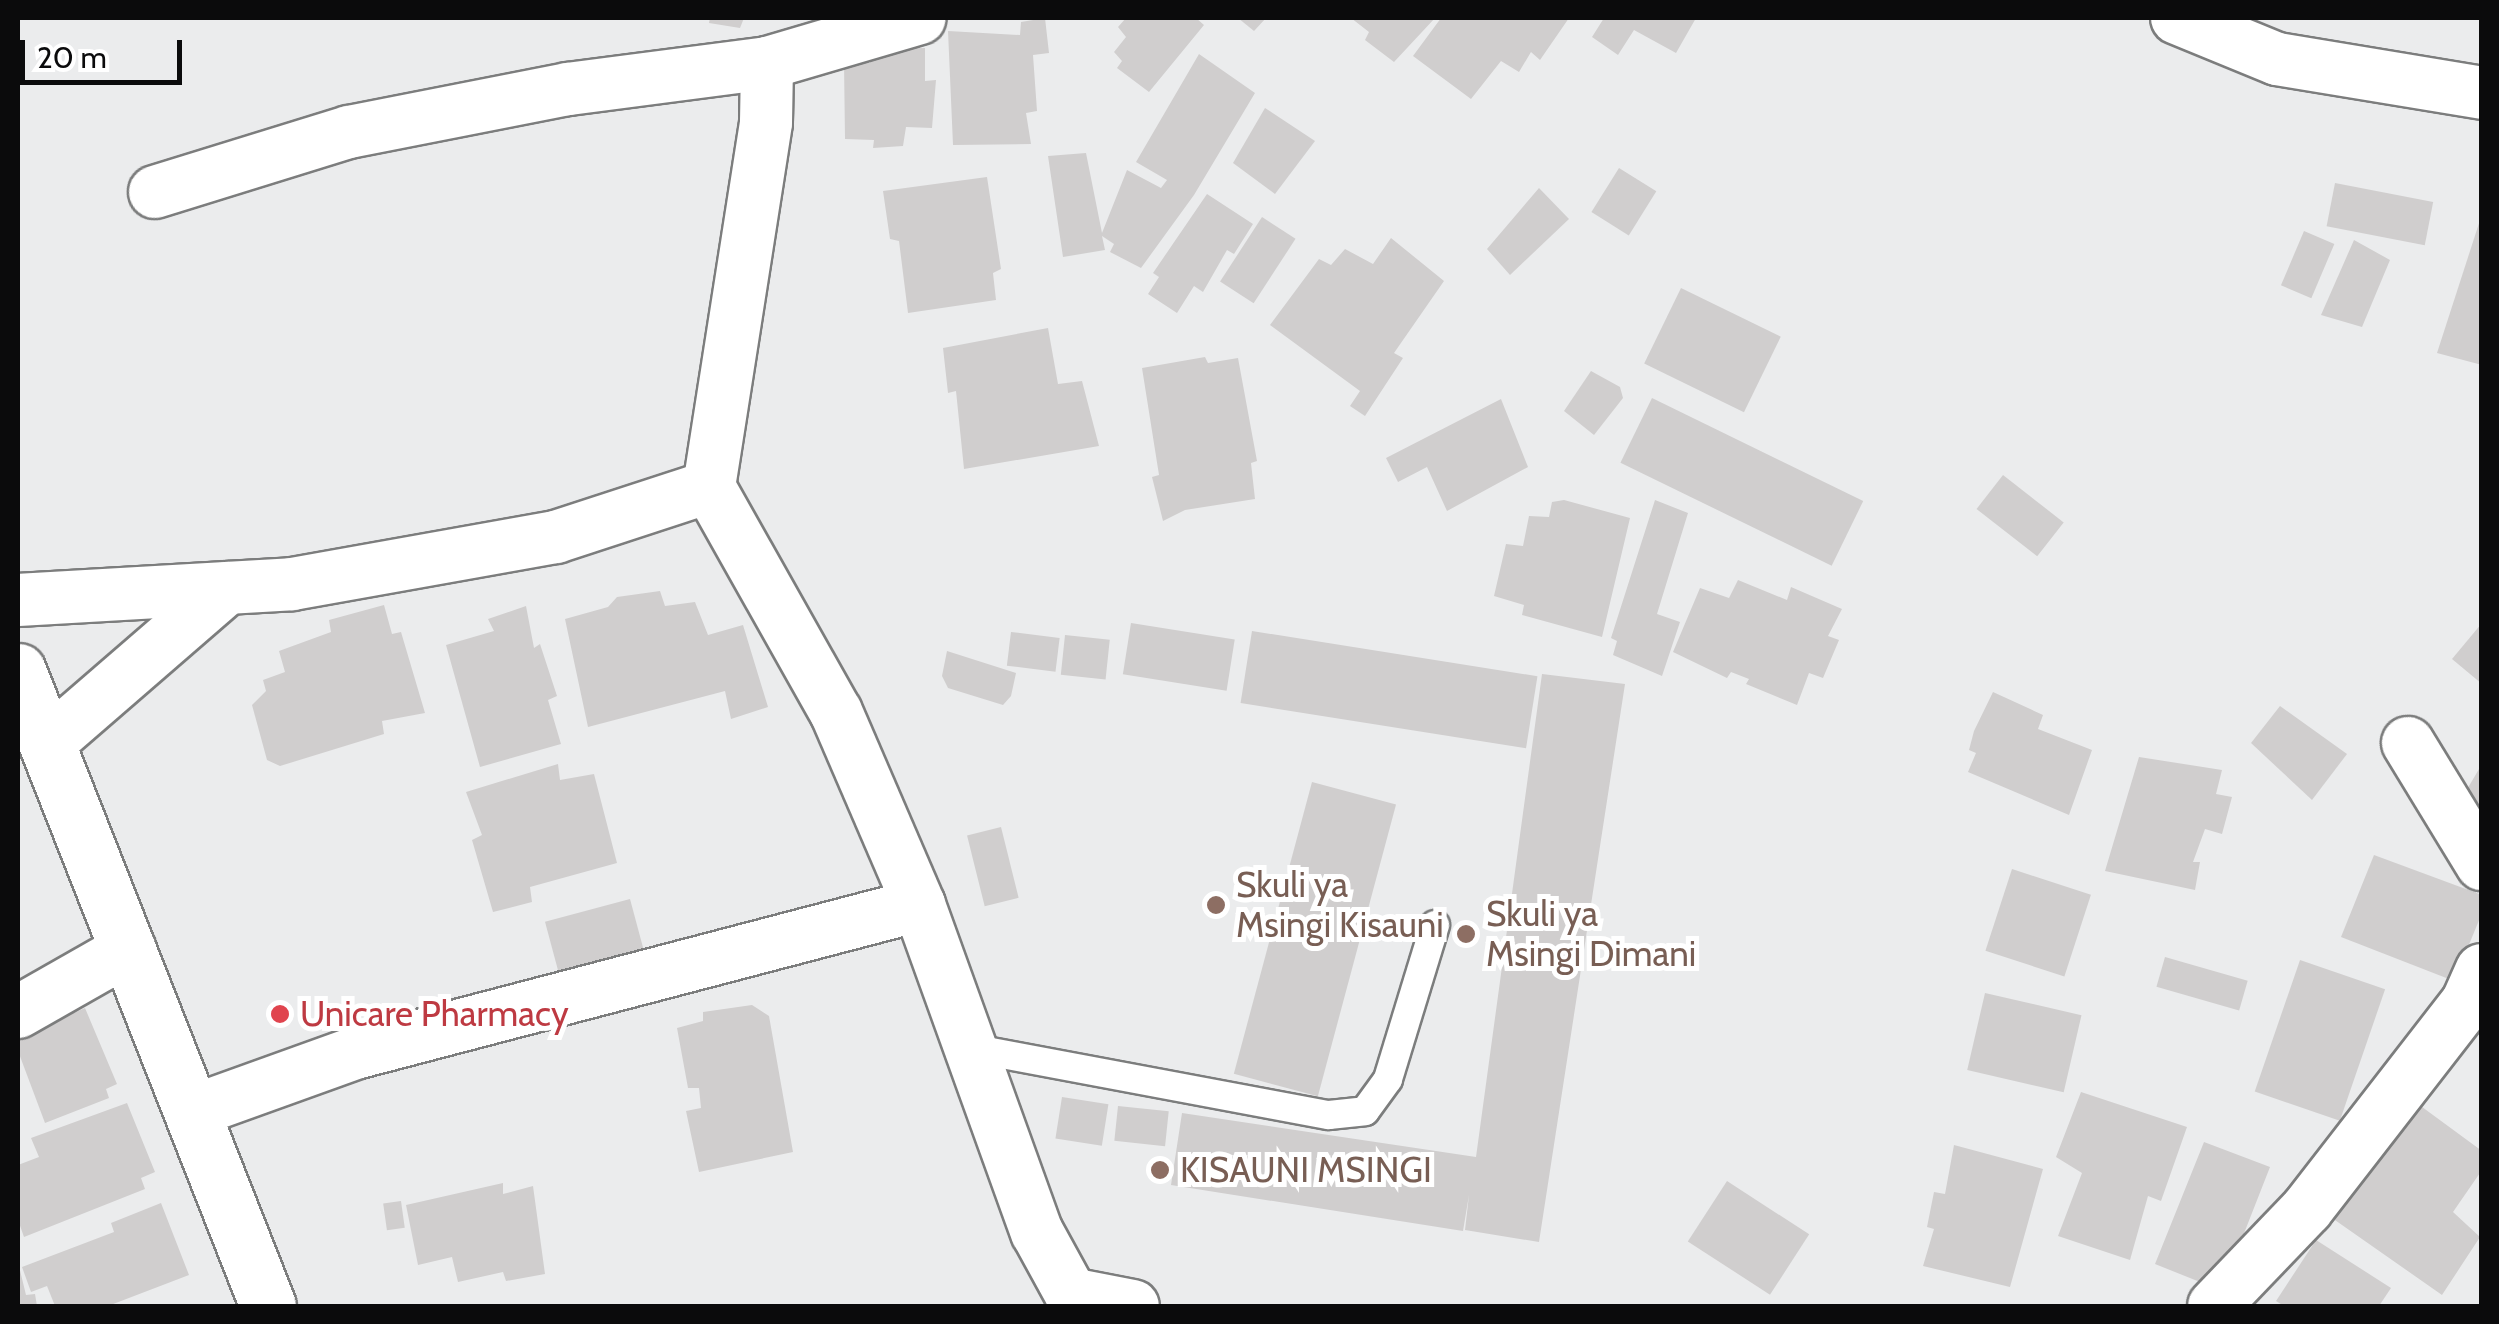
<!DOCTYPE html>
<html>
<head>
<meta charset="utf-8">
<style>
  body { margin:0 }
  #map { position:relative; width:2499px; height:1324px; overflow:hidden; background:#ebeced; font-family:Cabin,sans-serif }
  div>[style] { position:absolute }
  .building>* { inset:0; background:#d0cece; transform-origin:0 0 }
  .roads { filter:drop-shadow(2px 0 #7c7d7d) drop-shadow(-2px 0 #7c7d7d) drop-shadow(0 2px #7c7d7d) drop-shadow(0 -2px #7c7d7d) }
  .lane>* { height:28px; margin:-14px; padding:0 14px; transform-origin:14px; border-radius:14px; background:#fff }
  .street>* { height:52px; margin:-26px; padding:0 26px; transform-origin:26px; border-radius:26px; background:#fff }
  .secondary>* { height:55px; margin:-27.5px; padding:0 27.5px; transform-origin:27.5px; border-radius:27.5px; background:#fff }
  .dots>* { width:28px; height:28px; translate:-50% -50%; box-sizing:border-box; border:5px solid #fff; border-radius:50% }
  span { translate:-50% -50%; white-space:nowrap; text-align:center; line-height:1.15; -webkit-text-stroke:10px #fff; paint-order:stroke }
  .education-label { font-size:35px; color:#785e54 }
  .left { translate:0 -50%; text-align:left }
  .health-label { font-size:35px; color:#be3a42 }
  .frame { position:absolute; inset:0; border:20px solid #0b0b0c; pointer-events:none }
  .scale { position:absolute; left:20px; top:40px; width:162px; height:45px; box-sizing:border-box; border:5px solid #0b0b0c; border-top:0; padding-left:12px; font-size:30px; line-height:35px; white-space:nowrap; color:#0b0b0c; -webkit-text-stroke:8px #fff; paint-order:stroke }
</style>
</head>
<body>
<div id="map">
  <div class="building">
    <div style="clip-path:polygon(710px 18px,744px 18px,740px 28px,709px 23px)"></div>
    <div style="clip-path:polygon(1045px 18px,1049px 53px,1033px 55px,1037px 111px,1026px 113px,1031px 144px,953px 145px,948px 31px,1020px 35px,1021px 22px)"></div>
    <div style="clip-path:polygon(1126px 18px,1196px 18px,1204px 25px,1149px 92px,1117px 68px,1122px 61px,1114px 52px,1126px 37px,1118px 27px)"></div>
    <div style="clip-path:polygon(1238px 18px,1266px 18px,1254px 31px)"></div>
    <div style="clip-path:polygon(1351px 18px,1435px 18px,1394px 62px,1365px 40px,1369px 32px)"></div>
    <div style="clip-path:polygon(1441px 18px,1569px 18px,1540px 60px,1531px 52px,1519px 72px,1501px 61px,1471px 99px,1413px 56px)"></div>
    <div style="clip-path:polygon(1604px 18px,1696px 18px,1676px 53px,1634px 30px,1618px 55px,1592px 37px)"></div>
    <div style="clip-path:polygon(925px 48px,925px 81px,936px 80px,932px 128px,906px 127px,903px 146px,873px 148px,874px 140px,845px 139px,844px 63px,870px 63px,869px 49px)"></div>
    <div style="clip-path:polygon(1199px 54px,1255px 93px,1194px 195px,1141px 268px,1110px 252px,1114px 244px,1102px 236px,1105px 250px,1063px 257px,1048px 156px,1086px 153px,1102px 233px,1127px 170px,1161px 188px,1167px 180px,1136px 162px)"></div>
    <div style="clip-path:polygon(1265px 108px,1315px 141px,1275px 194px,1233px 163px)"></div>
    <div style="left:1619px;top:168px;width:44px;height:52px;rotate:32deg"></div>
    <div style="clip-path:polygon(987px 177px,1001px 269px,993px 273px,996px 300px,908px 313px,899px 241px,890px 239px,883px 191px)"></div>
    <div style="left:2335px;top:183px;width:100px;height:44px;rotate:11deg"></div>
    <div style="clip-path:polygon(1539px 188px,1569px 219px,1510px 275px,1487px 249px)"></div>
    <div style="clip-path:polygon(1207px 194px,1253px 224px,1234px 254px,1227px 250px,1203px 292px,1194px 286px,1177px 313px,1148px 294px,1159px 277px,1153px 273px)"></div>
    <div style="clip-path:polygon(2482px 214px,2482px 365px,2437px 353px)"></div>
    <div style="left:1262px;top:217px;width:40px;height:77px;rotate:33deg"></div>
    <div style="left:2304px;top:231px;width:33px;height:59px;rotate:23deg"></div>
    <div style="clip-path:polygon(1391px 238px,1444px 281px,1394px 353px,1403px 358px,1365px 416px,1350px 406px,1360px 391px,1270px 325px,1319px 259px,1331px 265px,1345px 249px,1373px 264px)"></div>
    <div style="clip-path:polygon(2354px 240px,2390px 260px,2362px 327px,2321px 315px)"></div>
    <div style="left:1681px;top:288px;width:111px;height:84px;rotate:26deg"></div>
    <div style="clip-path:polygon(1048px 328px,1058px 384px,1082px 381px,1099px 446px,964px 469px,956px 391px,948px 393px,943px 348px)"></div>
    <div style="clip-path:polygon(1205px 357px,1208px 363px,1238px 358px,1257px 461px,1251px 463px,1255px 499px,1185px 510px,1163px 521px,1152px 477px,1159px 475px,1142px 368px)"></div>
    <div style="clip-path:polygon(1591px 371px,1620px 387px,1623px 398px,1594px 435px,1564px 411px)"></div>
    <div style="left:1652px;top:398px;width:235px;height:72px;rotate:26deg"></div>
    <div style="clip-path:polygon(1501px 399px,1528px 467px,1447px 511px,1427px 467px,1398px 482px,1386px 458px)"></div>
    <div style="left:2003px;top:475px;width:77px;height:43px;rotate:38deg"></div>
    <div style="clip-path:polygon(1564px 500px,1630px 518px,1602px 637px,1522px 615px,1524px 605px,1494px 596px,1506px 544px,1523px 546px,1529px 516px,1549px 517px,1552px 502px)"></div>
    <div style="clip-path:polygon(1655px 500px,1688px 513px,1657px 614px,1680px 622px,1662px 676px,1613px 655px,1617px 641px,1611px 638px)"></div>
    <div style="clip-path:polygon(1738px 580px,1787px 600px,1791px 587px,1842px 609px,1828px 636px,1839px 640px,1823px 678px,1809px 673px,1797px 705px,1746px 684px,1749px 679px,1731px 672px,1727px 678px,1673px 652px,1700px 588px,1729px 598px)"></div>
    <div style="clip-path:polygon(660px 591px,665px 606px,695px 602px,708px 635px,743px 625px,768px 707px,731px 719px,725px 691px,588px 727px,565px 619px,608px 607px,617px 597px)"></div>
    <div style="clip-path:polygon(384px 605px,392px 634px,401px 632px,425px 713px,382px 721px,384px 734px,280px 766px,267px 760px,252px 705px,266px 691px,263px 680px,285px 672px,279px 651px,331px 632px,329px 620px)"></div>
    <div style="clip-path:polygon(526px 606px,534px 648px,540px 644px,557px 696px,548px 700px,561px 744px,480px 767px,446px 645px,494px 631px,488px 619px)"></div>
    <div style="left:1131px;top:623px;width:105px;height:52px;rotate:9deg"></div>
    <div style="clip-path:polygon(2482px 623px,2482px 684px,2452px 659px)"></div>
    <div style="left:1252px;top:631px;width:289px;height:73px;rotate:9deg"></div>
    <div style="left:1011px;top:632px;width:49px;height:34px;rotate:7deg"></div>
    <div style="left:1065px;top:635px;width:45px;height:40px;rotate:6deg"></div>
    <div style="clip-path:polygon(947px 651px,1016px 673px,1011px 696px,1003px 705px,948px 688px,942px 676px)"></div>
    <div style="clip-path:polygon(1542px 674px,1625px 684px,1539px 1242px,1465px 1230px,1469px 1195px,1463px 1231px,1171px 1185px,1182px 1113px,1476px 1157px)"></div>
    <div style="clip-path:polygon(1993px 692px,2043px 715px,2038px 729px,2092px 750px,2069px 815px,1968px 772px,1976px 753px,1969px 750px,1974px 731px)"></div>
    <div style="clip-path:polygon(2280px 706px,2347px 754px,2312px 800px,2251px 743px)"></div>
    <div style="clip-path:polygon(2139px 757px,2222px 770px,2216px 794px,2232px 797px,2222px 834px,2205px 829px,2193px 862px,2200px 862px,2195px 890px,2105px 871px)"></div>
    <div style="clip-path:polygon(558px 764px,560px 780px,594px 774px,617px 863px,530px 887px,532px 902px,493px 912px,472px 840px,482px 835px,466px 792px)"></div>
    <div style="clip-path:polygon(2482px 764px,2482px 823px,2456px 808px)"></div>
    <div style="left:1312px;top:782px;width:87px;height:302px;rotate:15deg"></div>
    <div style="left:1001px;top:827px;width:73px;height:35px;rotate:76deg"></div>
    <div style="clip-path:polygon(2374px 855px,2482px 895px,2482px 913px,2454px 981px,2341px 937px)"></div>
    <div style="left:2012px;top:869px;width:83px;height:86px;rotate:18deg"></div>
    <div style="left:630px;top:899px;width:71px;height:88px;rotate:75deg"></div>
    <div style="left:2165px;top:957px;width:86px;height:31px;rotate:16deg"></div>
    <div style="left:2300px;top:960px;width:90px;height:139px;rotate:19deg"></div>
    <div style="left:1985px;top:993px;width:99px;height:79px;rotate:13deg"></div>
    <div style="clip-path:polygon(68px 997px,74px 1013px,85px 1008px,117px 1084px,106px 1089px,109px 1098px,45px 1123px,18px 1051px,18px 1034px)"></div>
    <div style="clip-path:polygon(752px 1005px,769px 1016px,793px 1152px,699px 1172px,686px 1111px,701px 1108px,699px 1088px,688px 1088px,677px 1028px,703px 1021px,703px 1012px)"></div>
    <div style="clip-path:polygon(2081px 1092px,2187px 1127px,2161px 1201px,2148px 1196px,2130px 1260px,2058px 1236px,2082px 1173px,2056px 1157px)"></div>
    <div style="left:1062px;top:1097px;width:47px;height:42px;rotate:9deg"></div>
    <div style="clip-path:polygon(127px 1103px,155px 1172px,141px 1178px,145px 1189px,24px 1237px,18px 1220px,18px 1165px,39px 1157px,31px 1138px)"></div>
    <div style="clip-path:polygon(2418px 1104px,2482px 1151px,2482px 1170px,2453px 1212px,2480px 1237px,2442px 1295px,2332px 1218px)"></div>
    <div style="left:1118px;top:1106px;width:51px;height:35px;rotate:6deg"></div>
    <div style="clip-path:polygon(2204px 1142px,2270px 1167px,2232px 1264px,2221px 1261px,2210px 1286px,2155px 1264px)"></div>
    <div style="clip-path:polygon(1954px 1145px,2043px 1169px,2010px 1287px,1923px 1266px,1934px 1229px,1927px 1227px,1934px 1192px,1945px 1194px)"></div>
    <div style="left:1727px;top:1181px;width:98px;height:72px;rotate:33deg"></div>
    <div style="clip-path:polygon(503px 1183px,503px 1194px,533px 1186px,545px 1274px,506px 1281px,503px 1272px,458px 1282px,452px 1257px,418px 1265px,406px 1205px)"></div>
    <div style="left:401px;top:1201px;width:27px;height:18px;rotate:82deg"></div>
    <div style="clip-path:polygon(161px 1203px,189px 1275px,108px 1306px,55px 1306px,47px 1286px,31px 1292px,22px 1267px,114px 1232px,111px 1223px)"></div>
    <div style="clip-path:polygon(2316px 1240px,2391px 1288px,2379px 1306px,2284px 1306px,2276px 1301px)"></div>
    <div style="clip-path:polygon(18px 1262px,26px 1295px,35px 1294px,37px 1306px,18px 1306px)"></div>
  </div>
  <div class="roads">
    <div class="lane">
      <div style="left:970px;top:1048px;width:365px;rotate:10.6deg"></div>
      <div style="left:1329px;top:1115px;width:36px;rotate:-6deg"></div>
      <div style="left:1365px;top:1111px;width:39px;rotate:-54deg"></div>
      <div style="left:1388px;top:1079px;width:161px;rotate:-73deg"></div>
    </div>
    <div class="street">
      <div style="left:2177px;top:18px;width:108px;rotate:22.3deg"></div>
      <div style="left:2277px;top:59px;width:208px;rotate:9.4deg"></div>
      <div style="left:155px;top:192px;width:203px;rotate:-17.2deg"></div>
      <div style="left:349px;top:132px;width:223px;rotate:-11.1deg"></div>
      <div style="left:568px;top:89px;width:201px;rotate:-7.4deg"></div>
      <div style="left:709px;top:487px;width:258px;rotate:60.6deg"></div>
      <div style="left:836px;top:712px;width:210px;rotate:66.7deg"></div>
      <div style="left:18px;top:600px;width:274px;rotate:-3.3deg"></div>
      <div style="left:292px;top:584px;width:268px;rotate:-10.1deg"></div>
      <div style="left:556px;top:537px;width:161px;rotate:-18.1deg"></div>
      <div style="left:709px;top:487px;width:369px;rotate:-81.1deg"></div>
      <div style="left:766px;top:122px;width:59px;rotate:-89deg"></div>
      <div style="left:767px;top:63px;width:159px;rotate:-16.4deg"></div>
      <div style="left:2408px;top:743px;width:142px;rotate:58.6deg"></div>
      <div style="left:47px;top:744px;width:238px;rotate:-40.9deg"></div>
      <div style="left:18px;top:1012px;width:128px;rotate:-29.6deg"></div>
      <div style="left:194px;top:1111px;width:171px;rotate:-19.8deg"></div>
      <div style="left:355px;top:1053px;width:583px;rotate:-14.7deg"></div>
      <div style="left:919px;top:905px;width:348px;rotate:70.2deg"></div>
      <div style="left:1037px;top:1232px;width:71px;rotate:61.3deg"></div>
      <div style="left:1071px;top:1294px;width:63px;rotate:11deg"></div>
      <div style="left:2214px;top:1306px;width:134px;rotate:-46.2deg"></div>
      <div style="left:2307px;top:1209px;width:261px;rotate:-52.2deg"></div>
      <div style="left:2467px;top:1003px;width:36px;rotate:-66deg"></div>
    </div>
    <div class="secondary">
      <div style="left:18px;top:671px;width:682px;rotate:68.51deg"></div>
    </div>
  </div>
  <div class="dots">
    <div style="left:1216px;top:905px;background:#8d6e63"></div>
    <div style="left:1466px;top:934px;background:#8d6e63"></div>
    <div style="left:280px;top:1014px;background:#e0444e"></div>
    <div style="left:1160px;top:1170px;background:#8d6e63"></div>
  </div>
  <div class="education-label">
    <span class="left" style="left:1236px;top:905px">Skuli ya<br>Msingi Kisauni</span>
    <span class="left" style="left:1486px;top:934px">Skuli ya<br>Msingi Dimani</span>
    <span class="left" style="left:1180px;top:1170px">KISAUNI MSINGI</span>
  </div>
  <div class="health-label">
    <span class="left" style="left:300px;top:1014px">Unicare Pharmacy</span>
  </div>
  <div class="frame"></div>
  <div class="scale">20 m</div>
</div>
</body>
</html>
